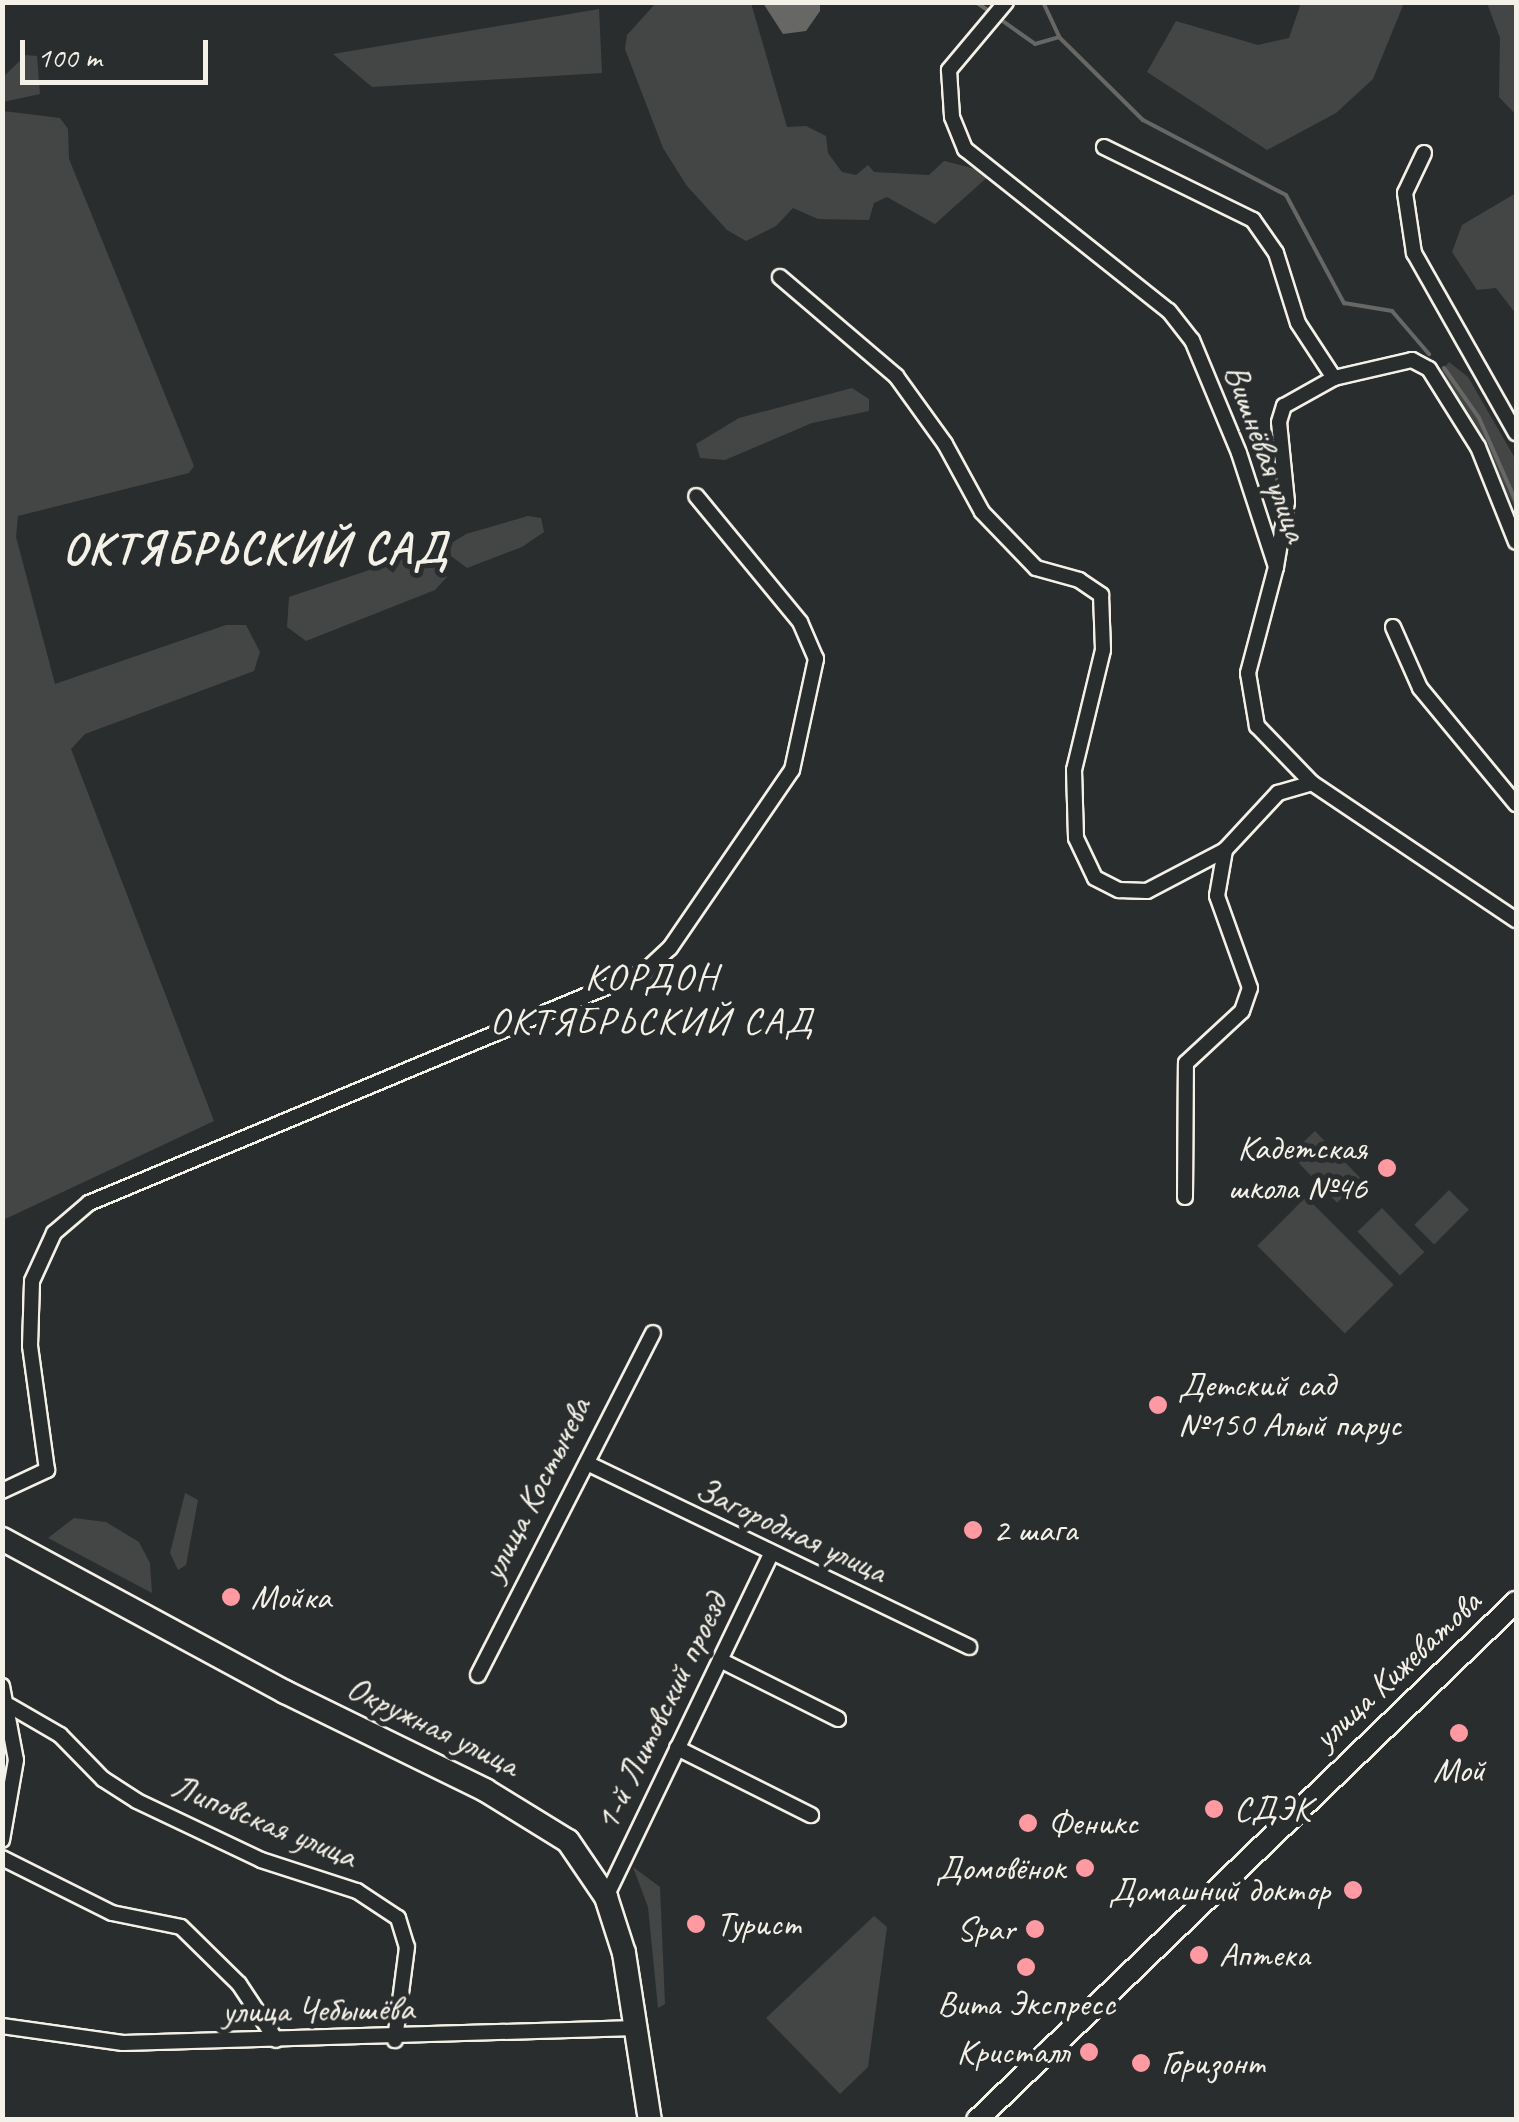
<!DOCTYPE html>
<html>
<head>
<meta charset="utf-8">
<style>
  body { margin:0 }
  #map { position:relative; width:1519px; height:2122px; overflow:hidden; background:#2a2d2e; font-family:Caveat,sans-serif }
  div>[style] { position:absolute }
  .green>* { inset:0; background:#444645; transform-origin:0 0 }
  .water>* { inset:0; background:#676866 }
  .stream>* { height:4px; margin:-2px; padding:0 2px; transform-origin:2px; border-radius:2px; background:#676866 }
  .roads { filter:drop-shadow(2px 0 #f4f1e8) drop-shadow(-2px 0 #f4f1e8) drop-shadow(0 2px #f4f1e8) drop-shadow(0 -2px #f4f1e8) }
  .street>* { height:14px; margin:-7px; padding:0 7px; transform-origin:7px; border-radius:7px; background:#2a2d2e }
  .secondary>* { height:20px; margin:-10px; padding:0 10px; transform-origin:10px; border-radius:10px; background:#2a2d2e }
  .primary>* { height:22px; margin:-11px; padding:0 11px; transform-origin:11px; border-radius:11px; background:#2a2d2e }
  .dots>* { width:28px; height:28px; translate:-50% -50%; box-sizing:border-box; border:5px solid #2a2d2e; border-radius:50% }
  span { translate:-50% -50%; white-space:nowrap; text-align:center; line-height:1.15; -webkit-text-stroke:10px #2a2d2e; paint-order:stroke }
  .street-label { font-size:35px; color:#f4f1e8 }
  .poi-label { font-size:35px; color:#f4f1e8 }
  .right { translate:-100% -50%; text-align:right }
  .left { translate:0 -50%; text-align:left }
  .neighbourhood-label { font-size:38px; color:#f4f1e8; letter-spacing:2.5px }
  .district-label { font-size:45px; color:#f4f1e8; font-weight:700; letter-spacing:2.5px }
  .frame { position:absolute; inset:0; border:5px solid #f4f1e8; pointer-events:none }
  .scale { position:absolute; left:20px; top:40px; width:188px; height:45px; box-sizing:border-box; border:5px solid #f4f1e8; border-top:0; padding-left:12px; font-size:30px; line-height:35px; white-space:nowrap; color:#f4f1e8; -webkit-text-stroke:8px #2a2d2e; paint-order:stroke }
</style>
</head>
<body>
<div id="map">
  <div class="green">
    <div style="clip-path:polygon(656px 3px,751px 3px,787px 127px,806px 126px,826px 136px,828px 153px,842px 172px,856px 175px,868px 165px,874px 172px,929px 175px,944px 161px,992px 173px,935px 224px,887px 197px,874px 203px,869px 220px,818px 219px,793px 208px,776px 226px,746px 241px,727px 230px,687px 186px,663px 148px,625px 49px,627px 35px)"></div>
    <div style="clip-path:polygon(1301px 3px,1404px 3px,1373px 79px,1336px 113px,1267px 150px,1147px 72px,1176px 21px,1258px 45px,1289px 38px)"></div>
    <div style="clip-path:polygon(1487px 3px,1516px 3px,1516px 115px,1499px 97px,1500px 38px)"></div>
    <div style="clip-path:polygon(599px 9px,602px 73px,372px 87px,333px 54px)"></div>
    <div style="clip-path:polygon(26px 55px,37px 56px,40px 94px,3px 102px,3px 77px)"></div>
    <div style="clip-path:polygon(3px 111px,60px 118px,68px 129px,69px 159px,194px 466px,189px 473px,18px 516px,16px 537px,55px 684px,226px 625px,246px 625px,260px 652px,254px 671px,85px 734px,71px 749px,214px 1121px,3px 1220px)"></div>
    <div style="clip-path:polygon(1516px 193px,1516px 314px,1496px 288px,1477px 290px,1452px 252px,1462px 225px)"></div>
    <div style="clip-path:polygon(1449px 362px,1468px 377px,1516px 460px,1516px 509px,1439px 374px)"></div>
    <div style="clip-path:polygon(852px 388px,869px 399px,869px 411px,812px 423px,725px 460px,700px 458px,696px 444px,739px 418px)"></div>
    <div style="clip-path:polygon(528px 516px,541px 518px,544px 532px,522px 547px,467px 568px,451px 556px,450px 544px,466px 534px)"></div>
    <div style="clip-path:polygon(408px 557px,436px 561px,447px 577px,435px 590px,306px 641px,287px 627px,289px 597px)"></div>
    <div style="left:1315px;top:1131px;width:67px;height:34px;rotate:46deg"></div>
    <div style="left:1449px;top:1190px;width:28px;height:49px;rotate:45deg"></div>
    <div style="left:1306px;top:1197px;width:124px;height:69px;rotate:45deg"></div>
    <div style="left:1382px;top:1208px;width:61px;height:34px;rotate:46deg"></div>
    <div style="clip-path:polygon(185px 1493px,198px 1500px,186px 1565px,178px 1570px,170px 1553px)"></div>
    <div style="clip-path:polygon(74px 1518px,106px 1522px,139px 1542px,150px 1563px,152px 1593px,48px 1538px)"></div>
    <div style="clip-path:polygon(633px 1867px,660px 1887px,665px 2004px,658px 2008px,648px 1907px)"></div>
    <div style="clip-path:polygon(874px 1916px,887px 1927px,868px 2067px,840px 2094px,766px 2018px)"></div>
  </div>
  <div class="water">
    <div style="clip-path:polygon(763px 3px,820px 3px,820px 11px,806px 31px,783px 34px)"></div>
  </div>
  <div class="stream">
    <div style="left:976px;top:2px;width:72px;rotate:35.4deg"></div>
    <div style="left:1035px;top:44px;width:25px;rotate:-16deg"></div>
    <div style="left:1059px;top:37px;width:118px;rotate:44.7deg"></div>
    <div style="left:1143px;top:120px;width:161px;rotate:27.7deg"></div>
    <div style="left:1286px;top:195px;width:123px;rotate:61.8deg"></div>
    <div style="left:1344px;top:303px;width:49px;rotate:9.5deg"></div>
    <div style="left:1392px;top:311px;width:57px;rotate:49.3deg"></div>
    <div style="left:1043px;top:2px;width:38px;rotate:65deg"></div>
    <div style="left:1444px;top:368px;width:61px;rotate:55deg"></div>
    <div style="left:1479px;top:418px;width:92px;rotate:66.2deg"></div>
  </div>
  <div class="roads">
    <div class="street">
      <div style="left:1006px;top:2px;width:89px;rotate:130deg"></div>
      <div style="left:949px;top:70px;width:47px;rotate:86.3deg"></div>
      <div style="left:952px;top:117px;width:35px;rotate:68deg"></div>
      <div style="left:965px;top:149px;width:260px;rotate:38.5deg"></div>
      <div style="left:1169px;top:311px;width:37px;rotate:52deg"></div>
      <div style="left:1192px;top:340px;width:122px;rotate:67.4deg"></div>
      <div style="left:1239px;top:453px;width:120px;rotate:72deg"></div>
      <div style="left:1276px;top:567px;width:110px;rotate:104.8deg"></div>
      <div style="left:1248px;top:673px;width:54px;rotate:80.4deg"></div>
      <div style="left:1257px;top:726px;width:79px;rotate:46deg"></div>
      <div style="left:1312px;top:783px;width:246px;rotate:33.9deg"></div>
      <div style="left:1104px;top:147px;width:166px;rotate:26.1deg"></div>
      <div style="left:1253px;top:220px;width:40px;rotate:55.1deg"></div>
      <div style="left:1276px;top:253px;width:73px;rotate:72.6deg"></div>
      <div style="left:1298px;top:323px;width:66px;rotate:56.8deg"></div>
      <div style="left:1424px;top:153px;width:44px;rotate:115.4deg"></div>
      <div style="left:1405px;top:193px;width:61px;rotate:81.5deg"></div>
      <div style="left:1414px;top:253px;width:207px;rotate:60.5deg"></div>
      <div style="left:780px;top:277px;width:153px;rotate:40.5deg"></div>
      <div style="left:896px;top:376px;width:84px;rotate:54.2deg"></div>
      <div style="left:945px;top:444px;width:77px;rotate:61.4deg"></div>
      <div style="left:982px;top:512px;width:78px;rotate:46deg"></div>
      <div style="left:1036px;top:568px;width:45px;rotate:15.6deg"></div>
      <div style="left:1079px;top:580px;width:27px;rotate:34deg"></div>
      <div style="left:1101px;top:595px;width:55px;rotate:87.9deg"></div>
      <div style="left:1103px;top:650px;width:123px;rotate:103.6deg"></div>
      <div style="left:1074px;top:770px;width:68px;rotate:88.3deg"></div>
      <div style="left:1076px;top:838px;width:44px;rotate:64.6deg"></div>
      <div style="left:1095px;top:878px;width:27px;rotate:27deg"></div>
      <div style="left:1119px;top:890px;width:28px;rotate:2deg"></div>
      <div style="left:1147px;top:891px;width:88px;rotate:-27.7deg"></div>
      <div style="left:1225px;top:850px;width:78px;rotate:-47.1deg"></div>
      <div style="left:1278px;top:793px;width:35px;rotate:-16deg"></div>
      <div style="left:1276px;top:567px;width:66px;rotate:-80.4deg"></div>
      <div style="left:1287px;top:502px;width:80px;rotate:-95.7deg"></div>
      <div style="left:1279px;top:422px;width:17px;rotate:-73deg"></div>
      <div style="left:1284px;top:406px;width:57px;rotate:-29.2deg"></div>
      <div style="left:1334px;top:378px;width:80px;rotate:-13deg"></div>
      <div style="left:1412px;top:360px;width:19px;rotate:28deg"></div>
      <div style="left:1429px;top:369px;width:92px;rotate:57.9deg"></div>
      <div style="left:1478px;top:447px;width:102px;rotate:68.2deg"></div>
      <div style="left:1393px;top:627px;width:67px;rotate:66.1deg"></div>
      <div style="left:1420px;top:688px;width:151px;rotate:50.4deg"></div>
      <div style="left:1185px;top:1197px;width:134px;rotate:-89.6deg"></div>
      <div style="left:1186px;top:1063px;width:76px;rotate:-42.9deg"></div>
      <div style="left:1242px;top:1011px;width:24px;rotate:-71deg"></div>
      <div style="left:1250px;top:988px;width:98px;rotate:-109.7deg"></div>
      <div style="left:1217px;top:896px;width:47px;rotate:-80.1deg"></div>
      <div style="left:589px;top:1464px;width:422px;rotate:25.7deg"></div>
      <div style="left:2px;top:1491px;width:50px;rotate:-25deg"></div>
      <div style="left:47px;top:1470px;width:125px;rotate:-97.8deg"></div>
      <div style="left:30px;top:1346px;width:65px;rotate:-88.2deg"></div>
      <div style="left:32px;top:1281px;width:53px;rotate:-65.4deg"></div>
      <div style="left:54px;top:1233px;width:46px;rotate:-40.6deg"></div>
      <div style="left:89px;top:1203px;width:602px;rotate:-22.65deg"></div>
      <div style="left:645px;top:971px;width:34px;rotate:-43deg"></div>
      <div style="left:670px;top:948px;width:216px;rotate:-55.6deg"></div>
      <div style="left:792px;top:770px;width:114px;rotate:-77.8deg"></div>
      <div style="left:816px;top:659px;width:40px;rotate:-113.4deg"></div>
      <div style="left:800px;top:622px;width:163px;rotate:-129.5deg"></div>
      <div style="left:720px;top:1660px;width:132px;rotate:26.6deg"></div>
      <div style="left:478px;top:1675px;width:384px;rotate:-62.9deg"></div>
      <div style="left:2px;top:1686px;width:75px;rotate:79.3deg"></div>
      <div style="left:16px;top:1760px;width:81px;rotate:99.9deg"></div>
      <div style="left:10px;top:1706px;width:58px;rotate:30.1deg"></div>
      <div style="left:60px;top:1735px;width:62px;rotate:45.7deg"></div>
      <div style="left:103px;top:1779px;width:40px;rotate:32.9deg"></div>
      <div style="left:137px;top:1801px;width:137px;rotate:25.4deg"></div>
      <div style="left:261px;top:1860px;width:101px;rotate:17.9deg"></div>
      <div style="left:357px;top:1891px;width:49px;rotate:33.4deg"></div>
      <div style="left:398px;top:1918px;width:30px;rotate:73deg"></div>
      <div style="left:407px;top:1947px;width:94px;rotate:97.4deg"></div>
      <div style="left:677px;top:1748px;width:150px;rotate:26.6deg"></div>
      <div style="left:2px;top:1858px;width:123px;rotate:26.6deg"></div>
      <div style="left:112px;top:1913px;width:70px;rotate:11.5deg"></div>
      <div style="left:181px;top:1927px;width:81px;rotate:44.5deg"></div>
      <div style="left:239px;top:1984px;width:67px;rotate:56.5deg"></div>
      <div style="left:606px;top:1897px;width:381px;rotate:-64.3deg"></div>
      <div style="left:2px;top:2026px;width:122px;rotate:8deg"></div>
      <div style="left:123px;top:2043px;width:513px;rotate:-1.67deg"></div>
    </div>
    <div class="secondary">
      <div style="left:977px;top:2120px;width:748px;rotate:-43.86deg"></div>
    </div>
    <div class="primary">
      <div style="left:2px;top:1539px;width:322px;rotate:28.4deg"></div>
      <div style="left:285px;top:1692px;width:223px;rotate:26.1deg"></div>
      <div style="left:485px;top:1790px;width:97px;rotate:31.6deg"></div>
      <div style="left:568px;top:1841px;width:68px;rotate:55.8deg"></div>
      <div style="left:606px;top:1897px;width:59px;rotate:72.2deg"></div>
      <div style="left:624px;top:1953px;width:169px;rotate:81.2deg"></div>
    </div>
  </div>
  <div class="dots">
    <div style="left:1387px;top:1168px;background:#ff9aa2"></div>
    <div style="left:1158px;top:1405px;background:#ff9aa2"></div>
    <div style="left:973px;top:1530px;background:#ff9aa2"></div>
    <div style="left:231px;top:1597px;background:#ff9aa2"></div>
    <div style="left:1459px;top:1733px;background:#ff9aa2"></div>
    <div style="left:1214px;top:1809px;background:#ff9aa2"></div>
    <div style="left:1028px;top:1823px;background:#ff9aa2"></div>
    <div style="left:1085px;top:1868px;background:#ff9aa2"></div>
    <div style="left:1353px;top:1890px;background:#ff9aa2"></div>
    <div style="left:696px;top:1924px;background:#ff9aa2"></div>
    <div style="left:1035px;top:1929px;background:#ff9aa2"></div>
    <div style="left:1199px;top:1955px;background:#ff9aa2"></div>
    <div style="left:1026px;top:1967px;background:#ff9aa2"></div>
    <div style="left:1089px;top:2052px;background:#ff9aa2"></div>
    <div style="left:1141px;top:2063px;background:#ff9aa2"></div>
  </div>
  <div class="street-label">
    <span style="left:1266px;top:453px;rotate:70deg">Вишнёвая улица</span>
    <span style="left:536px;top:1489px;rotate:-63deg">улица Костычева</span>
    <span style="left:791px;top:1530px;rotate:25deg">Загородная улица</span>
    <span style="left:1397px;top:1670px;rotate:-43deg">улица Кижеватова</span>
    <span style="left:661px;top:1712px;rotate:-64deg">1-й Литовский проезд</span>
    <span style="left:433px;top:1726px;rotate:26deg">Окружная улица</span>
    <span style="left:264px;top:1821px;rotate:22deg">Липовская улица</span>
    <span style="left:318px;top:2010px;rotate:-1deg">улица Чебышёва</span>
  </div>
  <div class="poi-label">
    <span class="right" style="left:1367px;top:1168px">Кадетская<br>школа №46</span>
    <span class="left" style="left:1178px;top:1405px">Детский сад<br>№150 Алый парус</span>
    <span class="left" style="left:993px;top:1530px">2 шага</span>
    <span class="left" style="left:251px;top:1597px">Мойка</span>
    <span style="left:1459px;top:1770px">Мой</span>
    <span class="left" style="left:1234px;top:1809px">СДЭК</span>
    <span class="left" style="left:1048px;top:1823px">Феникс</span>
    <span class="right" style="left:1065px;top:1868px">Домовёнок</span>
    <span class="right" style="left:1330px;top:1890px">Домашний доктор</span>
    <span class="left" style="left:716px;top:1924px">Турист</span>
    <span class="right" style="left:1015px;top:1929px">Spar</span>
    <span class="left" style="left:1219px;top:1955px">Аптека</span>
    <span style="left:1026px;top:2004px">Вита Экспресс</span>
    <span class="right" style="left:1069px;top:2052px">Кристалл</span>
    <span class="left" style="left:1161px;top:2063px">Горизонт</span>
  </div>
  <div class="neighbourhood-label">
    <span style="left:652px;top:999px">КОРДОН<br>ОКТЯБРЬСКИЙ САД</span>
  </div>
  <div class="district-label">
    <span style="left:256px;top:549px">ОКТЯБРЬСКИЙ САД</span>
  </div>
  <div class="frame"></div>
  <div class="scale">100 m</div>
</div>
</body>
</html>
